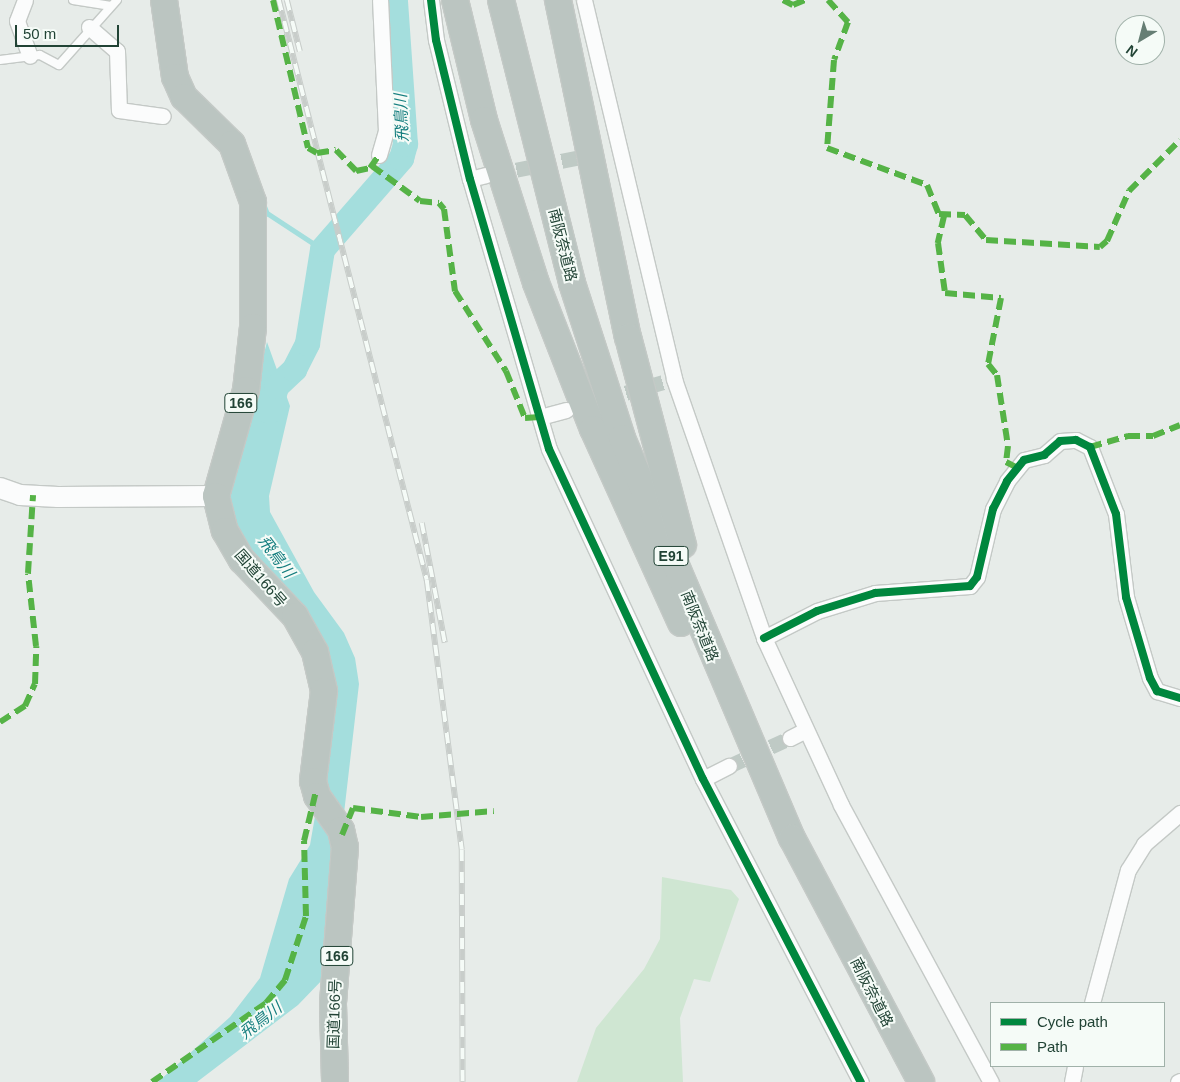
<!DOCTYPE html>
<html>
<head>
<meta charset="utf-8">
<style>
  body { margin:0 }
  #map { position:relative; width:1180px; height:1082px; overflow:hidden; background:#e7ece9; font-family:Helvetica,"Noto Sans JP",sans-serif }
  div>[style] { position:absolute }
  .green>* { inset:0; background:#cfe6d2 }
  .water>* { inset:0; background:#a4dedd }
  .stream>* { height:4.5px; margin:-2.25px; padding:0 2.25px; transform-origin:2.25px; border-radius:2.25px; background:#a4dedd }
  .river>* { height:25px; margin:-12.5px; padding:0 12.5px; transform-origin:12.5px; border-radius:12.5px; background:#a4dedd }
  .street-tunnel>* { height:15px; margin-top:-7.5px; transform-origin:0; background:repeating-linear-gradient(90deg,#bfcac5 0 15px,transparent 0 23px) }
  .roads { filter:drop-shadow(1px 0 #c4c9c6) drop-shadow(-1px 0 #c4c9c6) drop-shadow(0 1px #c4c9c6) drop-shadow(0 -1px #c4c9c6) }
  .lane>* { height:8px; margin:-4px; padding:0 4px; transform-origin:4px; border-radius:4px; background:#fbfcfc }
  .street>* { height:15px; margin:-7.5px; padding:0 7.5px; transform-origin:7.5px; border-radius:7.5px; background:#fbfcfc }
  .secondary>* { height:20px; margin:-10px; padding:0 10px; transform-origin:10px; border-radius:10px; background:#fbfcfc }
  .highway>* { height:26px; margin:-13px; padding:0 13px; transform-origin:13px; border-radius:13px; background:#bbc5c1 }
  .rail>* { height:5.5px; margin-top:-2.75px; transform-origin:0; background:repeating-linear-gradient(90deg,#f5fbf7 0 11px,#c8cdca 0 22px); box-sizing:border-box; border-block:1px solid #c8cdca }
  .quiet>* { height:6px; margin-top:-3px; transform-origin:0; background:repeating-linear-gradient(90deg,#55b346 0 12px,transparent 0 18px) }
  .cycleway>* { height:8px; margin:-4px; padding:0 4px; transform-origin:4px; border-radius:4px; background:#00873e }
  span { translate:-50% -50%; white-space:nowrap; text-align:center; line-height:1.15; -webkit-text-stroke:4px #f5fbf7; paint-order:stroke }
  .shield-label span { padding:1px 4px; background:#f5fbf7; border:1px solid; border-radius:4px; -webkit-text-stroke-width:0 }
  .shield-label { font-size:14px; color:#214335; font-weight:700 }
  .street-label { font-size:15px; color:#214335 }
  .water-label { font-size:16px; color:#157e7f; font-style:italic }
  .legend { position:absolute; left:990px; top:1002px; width:175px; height:65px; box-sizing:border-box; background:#f5fbf7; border:1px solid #a0b1a9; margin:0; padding:6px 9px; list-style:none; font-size:15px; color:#214335 }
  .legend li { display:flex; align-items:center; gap:10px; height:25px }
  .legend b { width:25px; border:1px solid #a0b1a9 }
  .north { position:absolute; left:1115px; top:15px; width:50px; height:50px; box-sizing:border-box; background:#f5fbf7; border:1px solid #a0b1a9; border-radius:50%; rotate:217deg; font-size:14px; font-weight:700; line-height:20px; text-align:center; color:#214335 }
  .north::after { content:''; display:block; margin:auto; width:18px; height:22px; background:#667e74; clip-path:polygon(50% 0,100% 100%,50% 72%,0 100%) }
  .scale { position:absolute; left:15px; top:25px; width:104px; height:22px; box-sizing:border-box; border:2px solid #214335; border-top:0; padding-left:6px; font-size:15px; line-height:18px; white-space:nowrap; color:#214335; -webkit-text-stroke:4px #f5fbf7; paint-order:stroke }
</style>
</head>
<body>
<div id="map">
  <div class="green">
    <div style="clip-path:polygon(662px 877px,731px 890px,739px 899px,710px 982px,694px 979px,680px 1018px,683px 1082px,577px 1082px,596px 1028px,644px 969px,660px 939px)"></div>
  </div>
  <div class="water">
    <div style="clip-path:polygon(267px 342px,290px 406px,269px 496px,270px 512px,314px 592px,344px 633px,355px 658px,359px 684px,325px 977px,298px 1005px,197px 1082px,158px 1082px,230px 1017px,260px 978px,289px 879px,310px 845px,323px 770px,331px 705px,241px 544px,226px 498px)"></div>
  </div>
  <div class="stream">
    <div style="left:264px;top:205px;width:9px;rotate:69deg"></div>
    <div style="left:267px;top:213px;width:66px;rotate:33.2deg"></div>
  </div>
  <div class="river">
    <div style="left:269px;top:411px;width:26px;rotate:-74deg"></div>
    <div style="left:276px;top:386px;width:25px;rotate:-43deg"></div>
    <div style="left:294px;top:369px;width:29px;rotate:-63deg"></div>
    <div style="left:307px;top:343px;width:95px;rotate:-80.9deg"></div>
    <div style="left:322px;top:249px;width:121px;rotate:-49deg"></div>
    <div style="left:401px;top:158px;width:15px;rotate:-74deg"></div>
    <div style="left:405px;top:144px;width:144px;rotate:-94deg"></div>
  </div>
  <div class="street-tunnel">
    <div style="left:494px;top:174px;width:105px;rotate:-11deg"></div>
    <div style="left:604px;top:399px;width:73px;rotate:-15.9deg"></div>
    <div style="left:729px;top:766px;width:67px;rotate:-24.7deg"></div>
  </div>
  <div class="roads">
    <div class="lane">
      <div style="left:73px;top:0;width:37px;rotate:9deg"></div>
      <div style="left:0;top:60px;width:40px;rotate:-7.1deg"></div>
      <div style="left:40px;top:55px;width:21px;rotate:28deg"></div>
      <div style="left:59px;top:65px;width:87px;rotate:-48.3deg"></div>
    </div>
    <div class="street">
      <div style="left:25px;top:0;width:22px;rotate:111deg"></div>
      <div style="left:17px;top:21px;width:37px;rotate:70deg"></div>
      <div style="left:431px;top:0;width:40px;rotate:82.9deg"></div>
      <div style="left:436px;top:40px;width:143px;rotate:76.3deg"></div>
      <div style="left:470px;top:179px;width:281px;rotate:73.7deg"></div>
      <div style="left:549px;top:449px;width:364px;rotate:65deg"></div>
      <div style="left:703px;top:779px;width:342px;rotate:62.5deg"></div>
      <div style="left:584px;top:0;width:390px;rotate:76.6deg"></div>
      <div style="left:674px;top:379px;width:274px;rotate:70.8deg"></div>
      <div style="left:764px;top:638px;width:184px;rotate:65.2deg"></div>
      <div style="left:841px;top:805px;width:315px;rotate:61.6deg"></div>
      <div style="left:89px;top:27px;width:37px;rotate:41deg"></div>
      <div style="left:117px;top:51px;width:59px;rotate:88.1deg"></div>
      <div style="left:119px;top:110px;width:44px;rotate:7.8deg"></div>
      <div style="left:379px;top:155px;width:25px;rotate:-74deg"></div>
      <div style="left:386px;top:131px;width:131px;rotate:-92.6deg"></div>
      <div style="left:470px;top:179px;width:16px;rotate:-14deg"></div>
      <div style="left:540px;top:417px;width:27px;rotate:-15deg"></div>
      <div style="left:764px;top:638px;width:59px;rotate:-27deg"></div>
      <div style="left:817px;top:611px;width:61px;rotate:-17.2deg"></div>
      <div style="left:875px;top:593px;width:95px;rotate:-4.2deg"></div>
      <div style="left:970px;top:586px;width:11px;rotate:-52deg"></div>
      <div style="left:977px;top:577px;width:70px;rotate:-76.8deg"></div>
      <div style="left:993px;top:509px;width:31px;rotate:-63deg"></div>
      <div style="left:1007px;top:481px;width:27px;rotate:-51deg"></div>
      <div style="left:1024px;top:460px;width:21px;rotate:-14deg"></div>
      <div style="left:1044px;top:455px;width:21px;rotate:-41deg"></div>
      <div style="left:1060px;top:441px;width:16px;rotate:-4deg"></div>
      <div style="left:1076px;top:440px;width:16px;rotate:27deg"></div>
      <div style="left:1090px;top:447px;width:72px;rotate:68.8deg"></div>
      <div style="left:1116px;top:514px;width:84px;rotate:83.1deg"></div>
      <div style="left:1126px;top:597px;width:84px;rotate:73.5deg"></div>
      <div style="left:1150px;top:678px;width:15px;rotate:62deg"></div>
      <div style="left:1157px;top:691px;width:24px;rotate:17deg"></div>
      <div style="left:790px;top:738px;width:16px;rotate:-27deg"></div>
      <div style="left:703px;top:779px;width:29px;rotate:-27deg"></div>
      <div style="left:1092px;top:1003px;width:138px;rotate:-74.9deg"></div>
      <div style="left:1128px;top:870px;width:31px;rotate:-58deg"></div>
      <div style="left:1144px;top:844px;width:48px;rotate:-40.7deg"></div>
      <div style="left:1072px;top:1082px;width:16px;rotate:-79deg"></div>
      <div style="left:1178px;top:1082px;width:2px;rotate:-27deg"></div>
    </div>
    <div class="secondary">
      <div style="left:0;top:488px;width:21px;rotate:19deg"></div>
      <div style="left:20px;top:495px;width:38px;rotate:3deg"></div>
      <div style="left:58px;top:497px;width:158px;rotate:-0.4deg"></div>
    </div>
    <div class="highway">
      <div style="left:164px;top:0;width:78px;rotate:81.9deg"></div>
      <div style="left:175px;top:77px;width:22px;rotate:66deg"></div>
      <div style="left:184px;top:97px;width:67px;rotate:44.4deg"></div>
      <div style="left:232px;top:144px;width:62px;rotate:70.1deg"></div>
      <div style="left:253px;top:202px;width:125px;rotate:90deg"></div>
      <div style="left:253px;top:327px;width:63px;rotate:96.3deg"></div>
      <div style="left:246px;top:390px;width:110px;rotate:105.8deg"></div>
      <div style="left:216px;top:496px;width:36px;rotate:76deg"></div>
      <div style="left:225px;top:531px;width:34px;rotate:60deg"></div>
      <div style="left:242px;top:560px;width:77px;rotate:46.6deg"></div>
      <div style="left:295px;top:616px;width:41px;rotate:60.9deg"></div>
      <div style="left:315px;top:652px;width:40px;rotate:77deg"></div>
      <div style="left:324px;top:691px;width:91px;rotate:97deg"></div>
      <div style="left:313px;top:781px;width:16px;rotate:75deg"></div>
      <div style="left:317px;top:796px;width:42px;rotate:54.8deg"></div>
      <div style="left:341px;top:830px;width:17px;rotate:77deg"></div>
      <div style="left:345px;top:847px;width:157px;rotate:94.4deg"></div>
      <div style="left:333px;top:1004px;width:78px;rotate:88.5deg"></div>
      <div style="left:455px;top:0;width:123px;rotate:76.4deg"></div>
      <div style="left:484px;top:120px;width:171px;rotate:72.3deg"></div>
      <div style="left:536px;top:283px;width:157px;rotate:68.7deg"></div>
      <div style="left:593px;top:429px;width:213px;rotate:65.6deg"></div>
      <div style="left:501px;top:0;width:292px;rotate:75.9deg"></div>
      <div style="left:572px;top:283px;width:163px;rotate:72.1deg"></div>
      <div style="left:622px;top:438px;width:435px;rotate:67deg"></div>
      <div style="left:792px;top:838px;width:276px;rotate:62.1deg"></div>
      <div style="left:558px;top:0;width:344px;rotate:78.3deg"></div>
      <div style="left:628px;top:337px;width:215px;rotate:75.2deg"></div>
    </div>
  </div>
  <div class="rail">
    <div style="left:279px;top:0;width:599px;rotate:75.69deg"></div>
    <div style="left:427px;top:580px;width:272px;rotate:82.6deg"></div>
    <div style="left:462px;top:850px;width:232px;rotate:89.8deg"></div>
    <div style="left:287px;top:0;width:53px;rotate:75.7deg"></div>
    <div style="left:422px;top:523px;width:122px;rotate:79.1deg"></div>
  </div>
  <div class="quiet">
    <div style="left:273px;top:0;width:152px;rotate:76.7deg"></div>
    <div style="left:308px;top:148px;width:10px;rotate:29deg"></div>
    <div style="left:317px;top:153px;width:19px;rotate:-9deg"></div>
    <div style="left:336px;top:150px;width:29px;rotate:46deg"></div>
    <div style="left:356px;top:171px;width:14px;rotate:-12deg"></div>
    <div style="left:370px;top:168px;width:16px;rotate:-55deg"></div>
    <div style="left:783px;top:0;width:11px;rotate:27deg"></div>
    <div style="left:793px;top:5px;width:13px;rotate:-23deg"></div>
    <div style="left:828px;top:0;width:30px;rotate:48deg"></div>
    <div style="left:848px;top:22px;width:40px;rotate:110.2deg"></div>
    <div style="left:834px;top:60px;width:88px;rotate:94.5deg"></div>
    <div style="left:827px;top:148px;width:107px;rotate:20.3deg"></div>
    <div style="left:927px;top:185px;width:31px;rotate:68deg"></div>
    <div style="left:939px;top:214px;width:26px;rotate:2deg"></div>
    <div style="left:965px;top:215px;width:33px;rotate:50deg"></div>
    <div style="left:986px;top:240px;width:114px;rotate:3.5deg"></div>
    <div style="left:1100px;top:247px;width:9px;rotate:-41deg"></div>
    <div style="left:1107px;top:241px;width:55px;rotate:-66.3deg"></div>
    <div style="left:1129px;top:191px;width:72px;rotate:-45deg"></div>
    <div style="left:372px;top:166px;width:59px;rotate:36.1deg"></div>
    <div style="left:420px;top:201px;width:19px;rotate:6deg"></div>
    <div style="left:439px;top:203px;width:8px;rotate:50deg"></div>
    <div style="left:444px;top:209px;width:83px;rotate:82.4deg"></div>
    <div style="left:455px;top:291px;width:95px;rotate:57.5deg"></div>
    <div style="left:506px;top:371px;width:51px;rotate:68deg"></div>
    <div style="left:525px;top:418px;width:15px;rotate:-4deg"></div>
    <div style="left:944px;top:216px;width:28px;rotate:103deg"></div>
    <div style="left:938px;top:243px;width:50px;rotate:82deg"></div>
    <div style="left:945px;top:293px;width:56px;rotate:5.1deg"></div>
    <div style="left:1001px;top:298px;width:67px;rotate:101.1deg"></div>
    <div style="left:988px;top:364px;width:14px;rotate:51deg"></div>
    <div style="left:997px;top:375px;width:72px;rotate:81.2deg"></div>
    <div style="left:1008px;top:446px;width:16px;rotate:97deg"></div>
    <div style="left:1006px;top:462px;width:13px;rotate:27deg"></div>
    <div style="left:1090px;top:447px;width:40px;rotate:-16deg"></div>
    <div style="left:1128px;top:436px;width:25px"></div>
    <div style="left:1153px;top:436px;width:29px;rotate:-22deg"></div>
    <div style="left:0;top:722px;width:30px;rotate:-33deg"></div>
    <div style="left:25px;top:706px;width:24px;rotate:-66deg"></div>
    <div style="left:35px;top:684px;width:38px;rotate:-88deg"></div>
    <div style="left:36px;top:646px;width:73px;rotate:-96.3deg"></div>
    <div style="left:28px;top:573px;width:78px;rotate:-86.3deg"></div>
    <div style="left:342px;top:835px;width:29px;rotate:-68deg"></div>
    <div style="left:353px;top:808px;width:69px;rotate:7.5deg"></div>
    <div style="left:421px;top:817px;width:73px;rotate:-4.7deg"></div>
    <div style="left:152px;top:1082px;width:139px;rotate:-34.7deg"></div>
    <div style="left:266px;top:1003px;width:30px;rotate:-50deg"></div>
    <div style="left:285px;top:980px;width:67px;rotate:-71.8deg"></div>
    <div style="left:306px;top:916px;width:75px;rotate:-91.5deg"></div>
    <div style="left:304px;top:841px;width:51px;rotate:-76.5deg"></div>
  </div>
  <div class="cycleway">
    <div style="left:431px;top:0;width:40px;rotate:82.9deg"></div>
    <div style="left:436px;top:40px;width:143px;rotate:76.3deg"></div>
    <div style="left:470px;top:179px;width:281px;rotate:73.7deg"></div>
    <div style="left:549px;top:449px;width:364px;rotate:65deg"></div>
    <div style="left:703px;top:779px;width:342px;rotate:62.5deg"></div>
    <div style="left:764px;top:638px;width:59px;rotate:-27deg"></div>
    <div style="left:817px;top:611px;width:61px;rotate:-17.2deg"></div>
    <div style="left:875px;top:593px;width:95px;rotate:-4.2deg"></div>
    <div style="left:970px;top:586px;width:11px;rotate:-52deg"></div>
    <div style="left:977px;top:577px;width:70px;rotate:-76.8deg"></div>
    <div style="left:993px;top:509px;width:31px;rotate:-63deg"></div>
    <div style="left:1007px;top:481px;width:27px;rotate:-51deg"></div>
    <div style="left:1024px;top:460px;width:21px;rotate:-14deg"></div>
    <div style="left:1044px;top:455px;width:21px;rotate:-41deg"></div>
    <div style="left:1060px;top:441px;width:16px;rotate:-4deg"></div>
    <div style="left:1076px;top:440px;width:16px;rotate:27deg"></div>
    <div style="left:1090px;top:447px;width:72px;rotate:68.8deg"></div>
    <div style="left:1116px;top:514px;width:84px;rotate:83.1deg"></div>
    <div style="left:1126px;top:597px;width:84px;rotate:73.5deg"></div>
    <div style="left:1150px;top:678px;width:15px;rotate:62deg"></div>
    <div style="left:1157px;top:691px;width:24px;rotate:17deg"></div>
  </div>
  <div class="shield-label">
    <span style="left:241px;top:403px">166</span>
    <span style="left:671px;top:556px">E91</span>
    <span style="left:337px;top:956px">166</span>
  </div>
  <div class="street-label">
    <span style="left:563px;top:245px;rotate:76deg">南阪奈道路</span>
    <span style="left:261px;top:578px;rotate:49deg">国道166号</span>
    <span style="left:700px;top:626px;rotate:68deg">南阪奈道路</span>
    <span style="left:872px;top:992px;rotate:63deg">南阪奈道路</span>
    <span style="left:334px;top:1014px;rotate:-88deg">国道166号</span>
  </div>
  <div class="water-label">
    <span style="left:402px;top:118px;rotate:-92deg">飛鳥川</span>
    <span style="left:276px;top:557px;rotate:53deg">飛鳥川</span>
    <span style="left:261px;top:1021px;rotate:-38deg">飛鳥川</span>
  </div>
  <ul class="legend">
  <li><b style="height:6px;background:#00873e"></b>Cycle path</li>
  <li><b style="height:6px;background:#55b346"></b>Path</li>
  </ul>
  <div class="north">N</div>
  <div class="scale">50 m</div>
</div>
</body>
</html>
